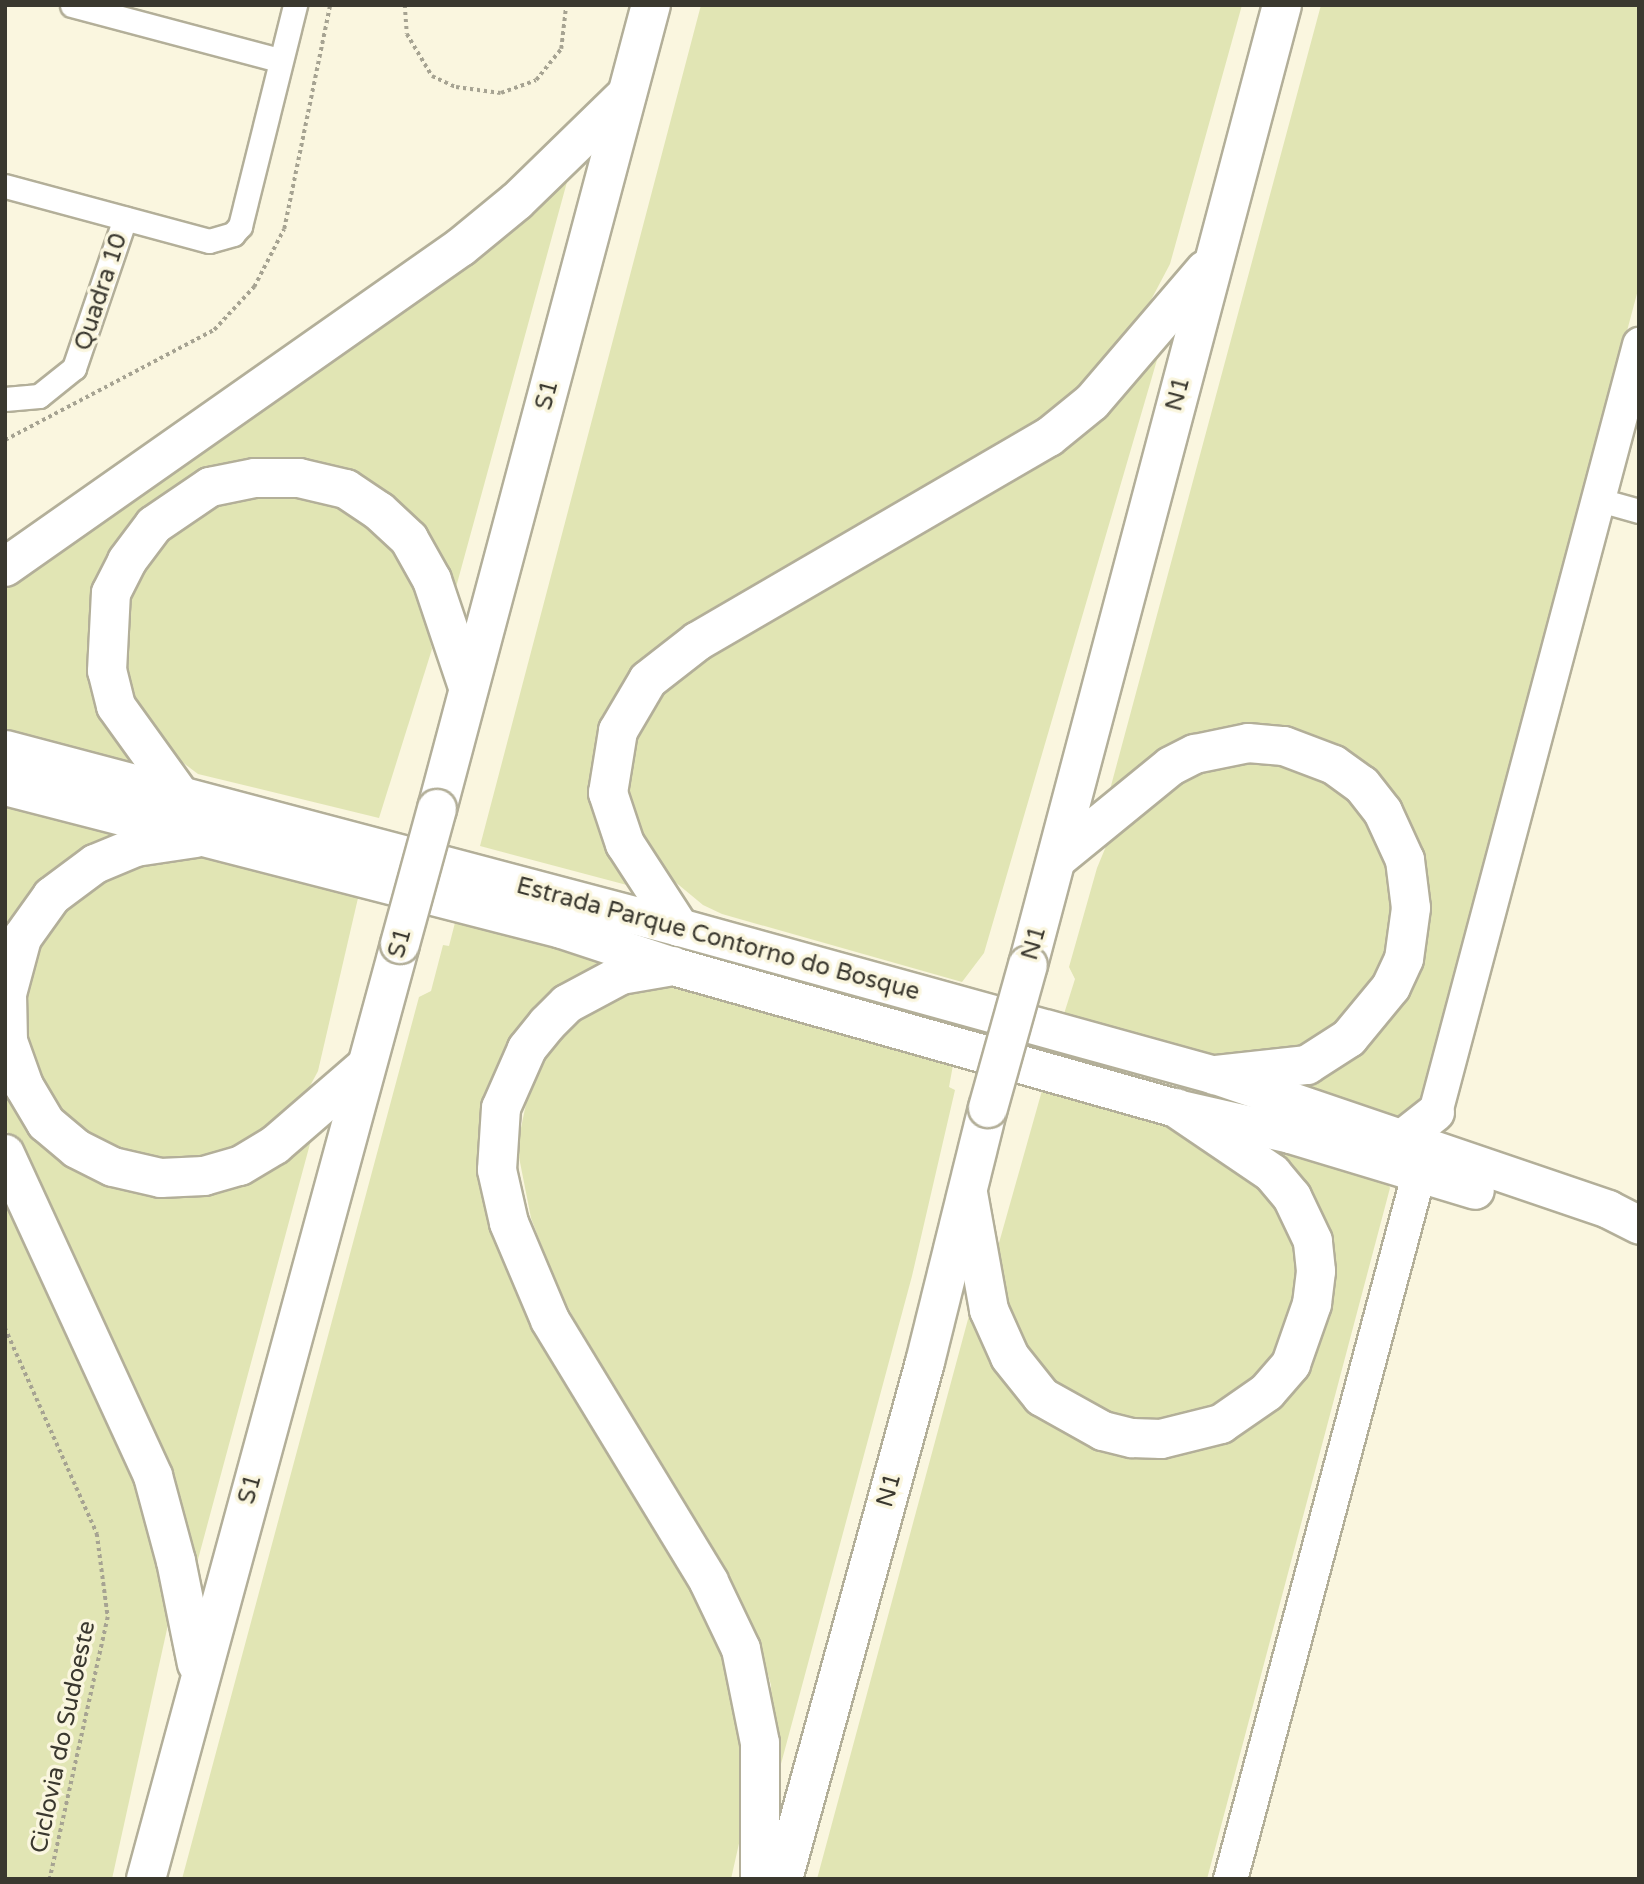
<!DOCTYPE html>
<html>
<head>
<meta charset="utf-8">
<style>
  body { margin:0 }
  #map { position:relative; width:1644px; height:1884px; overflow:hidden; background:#faf6df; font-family:"Varela Round",sans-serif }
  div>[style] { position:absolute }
  .green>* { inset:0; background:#e1e5b4 }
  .path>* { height:3.5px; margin-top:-1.75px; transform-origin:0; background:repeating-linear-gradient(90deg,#a6a392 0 3.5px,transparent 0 7px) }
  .roads { filter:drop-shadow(2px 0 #b3af99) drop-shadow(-2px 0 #b3af99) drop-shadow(0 2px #b3af99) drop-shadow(0 -2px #b3af99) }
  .minor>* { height:23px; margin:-11.5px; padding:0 11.5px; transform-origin:11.5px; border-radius:11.5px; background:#fff }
  .secondary>* { height:33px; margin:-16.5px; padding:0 16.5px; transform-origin:16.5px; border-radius:16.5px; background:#fff }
  .primary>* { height:37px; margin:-18.5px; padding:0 18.5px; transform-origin:18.5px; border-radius:18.5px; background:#fff }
  .trunk>* { height:38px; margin:-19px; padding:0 19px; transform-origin:19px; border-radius:19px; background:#fff }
  .bridges { filter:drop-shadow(2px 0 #b3af99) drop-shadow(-2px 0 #b3af99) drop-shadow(0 2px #b3af99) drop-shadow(0 -2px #b3af99) }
  .trunk-bridge>* { height:38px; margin:-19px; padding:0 19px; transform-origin:19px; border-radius:19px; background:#fff }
  span { translate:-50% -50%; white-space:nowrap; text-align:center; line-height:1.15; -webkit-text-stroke:7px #faf6df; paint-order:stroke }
  .street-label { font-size:24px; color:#3a382f }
  .frame { position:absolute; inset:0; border:7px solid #3a382f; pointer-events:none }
</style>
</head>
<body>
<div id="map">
  <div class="green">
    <div style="clip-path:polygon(701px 5px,1242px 5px,1170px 264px,1123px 353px,1066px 413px,610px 713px,591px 768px,601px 833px,657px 893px,480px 846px)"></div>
    <div style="clip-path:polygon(1321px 5px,1639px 5px,1639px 286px,1420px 1108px,1408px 1120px,1262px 1081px,1399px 999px,1411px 839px,1289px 734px,1108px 797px)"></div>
    <div style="clip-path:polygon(573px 160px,455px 591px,424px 527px,390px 496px,202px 470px,141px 511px,111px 551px,92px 589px,89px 673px,99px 714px,131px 764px,5px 731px,5px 582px)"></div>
    <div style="clip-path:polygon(1166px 329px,984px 953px,962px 982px,722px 914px,703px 905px,668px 876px,641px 837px,629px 798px,628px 772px,635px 735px,670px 678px,932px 514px)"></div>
    <div style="clip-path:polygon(256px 493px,297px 494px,340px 504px,397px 549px,417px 586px,432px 649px,379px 818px,198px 774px,158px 744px,131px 700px,123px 669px,126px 598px,165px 536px,216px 502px)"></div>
    <div style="clip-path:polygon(1215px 754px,1308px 764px,1360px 804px,1393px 862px,1392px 952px,1359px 1011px,1284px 1061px,1215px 1060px,1063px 1017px,1075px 979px,1069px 967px,1097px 868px,1114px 827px)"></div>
    <div style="clip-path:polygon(5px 795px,144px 832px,5px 965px)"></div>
    <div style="clip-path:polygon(198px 855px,358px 898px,318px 1071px,301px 1103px,233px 1150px,162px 1161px,119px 1150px,87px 1134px,59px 1112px,39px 1079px,25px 1038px,24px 996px,37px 946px,64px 908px,103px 879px,140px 864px)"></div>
    <div style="clip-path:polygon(458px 911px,623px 964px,554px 1005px,496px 1183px,741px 1665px,747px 1808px,731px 1879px,182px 1879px,419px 997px,431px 991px,443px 945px,449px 946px)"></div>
    <div style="clip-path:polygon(673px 984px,955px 1054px,949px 1087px,955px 1090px,912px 1276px,774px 1790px,771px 1685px,762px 1654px,706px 1537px,590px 1349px,557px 1286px,531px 1218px,517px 1147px,527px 1099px,546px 1056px,565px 1029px,616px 994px)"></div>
    <div style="clip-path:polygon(5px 1056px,123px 1180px,314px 1129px,193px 1578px,172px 1491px,5px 1127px)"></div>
    <div style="clip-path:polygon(1043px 1087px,1151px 1116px,1263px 1177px,1293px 1227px,1297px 1299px,1272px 1362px,1236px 1395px,1179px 1420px,1135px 1423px,1084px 1412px,1043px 1384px,998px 1309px,997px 1250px)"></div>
    <div style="clip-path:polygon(1259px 1139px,1386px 1179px,1390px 1188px,1207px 1879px,817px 1879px,974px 1297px,1057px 1421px,1214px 1437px,1325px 1288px)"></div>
    <div style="clip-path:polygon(5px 1181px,148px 1495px,169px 1620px,112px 1879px,5px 1879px)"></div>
  </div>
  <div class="path">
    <div style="left:405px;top:5px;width:29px;rotate:86deg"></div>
    <div style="left:407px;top:34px;width:49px;rotate:59.2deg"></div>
    <div style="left:432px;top:76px;width:26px;rotate:25deg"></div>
    <div style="left:456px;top:87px;width:45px;rotate:7.6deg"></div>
    <div style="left:501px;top:93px;width:37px;rotate:-20deg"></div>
    <div style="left:536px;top:80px;width:40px;rotate:-51deg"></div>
    <div style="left:561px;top:49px;width:44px;rotate:-83.5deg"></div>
    <div style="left:5px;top:440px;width:236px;rotate:-27.8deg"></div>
    <div style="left:214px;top:330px;width:59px;rotate:-47.1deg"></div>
    <div style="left:254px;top:287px;width:65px;rotate:-62.7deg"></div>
    <div style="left:284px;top:229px;width:229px;rotate:-78.4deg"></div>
    <div style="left:5px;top:1328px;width:226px;rotate:65.9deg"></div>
    <div style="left:97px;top:1534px;width:84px;rotate:82.5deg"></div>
    <div style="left:108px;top:1617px;width:268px;rotate:102.5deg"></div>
  </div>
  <div class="roads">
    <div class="minor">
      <div style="left:72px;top:5px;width:213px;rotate:14.9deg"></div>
      <div style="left:5px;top:186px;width:211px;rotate:15.1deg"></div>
      <div style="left:209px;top:241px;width:25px;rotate:-16deg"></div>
      <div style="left:233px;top:234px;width:11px;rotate:-49deg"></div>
      <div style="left:240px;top:226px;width:228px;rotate:-76deg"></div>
      <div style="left:5px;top:399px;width:34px;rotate:-5deg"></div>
      <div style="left:39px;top:396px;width:45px;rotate:-38.7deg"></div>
      <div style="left:74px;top:368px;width:158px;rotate:-71.2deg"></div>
      <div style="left:1596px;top:499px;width:45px;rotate:15.6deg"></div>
    </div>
    <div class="secondary">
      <div style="left:1435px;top:1112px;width:795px;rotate:-75.12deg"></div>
      <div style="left:1230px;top:1879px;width:729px;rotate:-75.05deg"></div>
    </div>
    <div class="primary">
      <div style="left:5px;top:749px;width:697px;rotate:14.79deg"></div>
      <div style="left:679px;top:927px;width:556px;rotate:15.44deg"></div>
      <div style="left:1215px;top:1075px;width:415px;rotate:18.8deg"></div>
      <div style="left:1608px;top:1209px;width:35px;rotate:27deg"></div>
      <div style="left:5px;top:786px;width:574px;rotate:14.42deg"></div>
      <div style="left:561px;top:929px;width:118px;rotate:18.3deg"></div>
      <div style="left:673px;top:966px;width:523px;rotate:15.76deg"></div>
      <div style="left:1176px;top:1108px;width:117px;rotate:12.8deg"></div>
      <div style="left:1290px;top:1134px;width:193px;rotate:16.8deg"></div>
      <div style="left:1402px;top:1138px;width:42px;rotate:-38.2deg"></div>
    </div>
    <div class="trunk">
      <div style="left:5px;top:567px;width:557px;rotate:-35.06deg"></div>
      <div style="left:461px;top:247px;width:72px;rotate:-39.4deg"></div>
      <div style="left:517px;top:201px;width:153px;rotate:-44.2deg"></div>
      <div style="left:182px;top:798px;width:113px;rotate:-125.7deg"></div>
      <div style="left:116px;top:706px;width:36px;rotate:-104deg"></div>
      <div style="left:107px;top:671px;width:78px;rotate:-87.1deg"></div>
      <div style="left:111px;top:593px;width:36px;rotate:-63deg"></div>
      <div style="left:127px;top:561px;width:45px;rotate:-53.1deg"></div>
      <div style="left:154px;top:525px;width:68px;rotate:-34.2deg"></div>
      <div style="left:210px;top:487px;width:46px;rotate:-11.3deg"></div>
      <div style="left:255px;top:478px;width:44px"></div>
      <div style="left:299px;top:478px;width:48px;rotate:13.2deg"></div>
      <div style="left:346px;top:489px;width:40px;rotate:34deg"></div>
      <div style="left:379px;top:511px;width:41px;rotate:43deg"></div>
      <div style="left:409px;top:539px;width:47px;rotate:60.7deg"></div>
      <div style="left:432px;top:580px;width:113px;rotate:71.4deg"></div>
      <div style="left:437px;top:809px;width:832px;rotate:-75.1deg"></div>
      <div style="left:196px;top:838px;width:61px;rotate:171.5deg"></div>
      <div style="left:136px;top:847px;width:44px;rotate:157.5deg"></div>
      <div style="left:95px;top:864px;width:54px;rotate:143.3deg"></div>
      <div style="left:52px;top:896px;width:52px;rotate:125.5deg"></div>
      <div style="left:22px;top:938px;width:58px;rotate:105deg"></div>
      <div style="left:7px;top:994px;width:47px;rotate:88.8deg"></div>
      <div style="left:8px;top:1041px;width:48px;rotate:70.4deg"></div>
      <div style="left:24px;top:1086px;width:43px;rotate:59.3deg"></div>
      <div style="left:46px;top:1123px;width:40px;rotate:40deg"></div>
      <div style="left:77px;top:1149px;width:40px;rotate:26.6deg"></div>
      <div style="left:113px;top:1167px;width:49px;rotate:12.9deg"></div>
      <div style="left:161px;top:1178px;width:43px;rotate:-2.7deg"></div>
      <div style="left:204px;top:1176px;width:37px;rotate:-16deg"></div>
      <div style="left:240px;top:1166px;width:41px;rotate:-31deg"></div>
      <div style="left:275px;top:1145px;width:119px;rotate:-40.9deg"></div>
      <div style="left:1057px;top:859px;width:147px;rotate:-39.2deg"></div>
      <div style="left:1171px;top:766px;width:27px;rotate:-27deg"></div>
      <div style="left:1195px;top:754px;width:54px;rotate:-11.7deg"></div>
      <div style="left:1248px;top:743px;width:36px;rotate:5deg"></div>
      <div style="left:1284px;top:746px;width:53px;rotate:20.8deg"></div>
      <div style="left:1334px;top:765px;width:34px;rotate:36deg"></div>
      <div style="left:1362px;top:785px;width:34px;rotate:52deg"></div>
      <div style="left:1383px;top:812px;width:53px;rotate:65.4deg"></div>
      <div style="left:1405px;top:860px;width:48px;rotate:82.9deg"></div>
      <div style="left:1411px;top:908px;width:51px;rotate:97.8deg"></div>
      <div style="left:1404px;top:959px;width:31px;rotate:115deg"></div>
      <div style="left:1391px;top:987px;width:66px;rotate:129.5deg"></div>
      <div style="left:1349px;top:1038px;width:50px;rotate:147.3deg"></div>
      <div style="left:1307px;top:1065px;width:93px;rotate:173.8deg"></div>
      <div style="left:679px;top:927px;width:99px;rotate:-123deg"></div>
      <div style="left:625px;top:844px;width:54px;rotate:-108.4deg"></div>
      <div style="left:608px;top:793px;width:63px;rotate:-80.8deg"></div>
      <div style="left:618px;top:731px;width:59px;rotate:-59.5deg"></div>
      <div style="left:648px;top:680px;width:63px;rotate:-38deg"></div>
      <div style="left:698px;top:641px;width:406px;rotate:-30.2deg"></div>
      <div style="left:1049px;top:437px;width:55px;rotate:-39.1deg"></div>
      <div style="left:1092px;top:402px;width:174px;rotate:-49.4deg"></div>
      <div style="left:1028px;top:965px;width:993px;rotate:-75.18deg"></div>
      <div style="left:673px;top:966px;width:53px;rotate:170.2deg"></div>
      <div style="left:621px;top:975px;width:61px;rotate:151.8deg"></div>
      <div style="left:567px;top:1004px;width:28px;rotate:135deg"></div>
      <div style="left:547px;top:1024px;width:32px;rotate:129deg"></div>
      <div style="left:527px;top:1049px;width:64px;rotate:113.8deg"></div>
      <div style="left:501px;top:1108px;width:62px;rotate:93.7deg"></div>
      <div style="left:497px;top:1170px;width:54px;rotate:77.2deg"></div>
      <div style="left:509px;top:1223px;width:105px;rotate:67.1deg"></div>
      <div style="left:550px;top:1320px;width:306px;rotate:58.7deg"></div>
      <div style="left:709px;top:1582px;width:74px;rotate:64.5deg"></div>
      <div style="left:741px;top:1649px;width:96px;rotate:78.6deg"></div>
      <div style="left:760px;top:1743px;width:136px;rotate:90deg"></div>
      <div style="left:5px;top:1154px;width:354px;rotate:65.3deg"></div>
      <div style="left:153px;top:1476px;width:88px;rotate:74.9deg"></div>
      <div style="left:176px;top:1561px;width:105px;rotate:78.5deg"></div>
      <div style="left:968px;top:1193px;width:119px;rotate:79.8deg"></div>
      <div style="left:989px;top:1310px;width:51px;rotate:65.9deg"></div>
      <div style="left:1010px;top:1357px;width:51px;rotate:51.3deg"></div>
      <div style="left:1042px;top:1397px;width:70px;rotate:29.1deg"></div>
      <div style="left:1103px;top:1431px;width:30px;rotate:14deg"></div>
      <div style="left:1132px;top:1438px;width:29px;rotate:2deg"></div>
      <div style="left:1161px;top:1439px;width:62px;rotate:-14deg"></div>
      <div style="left:1221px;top:1424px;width:56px;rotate:-34.8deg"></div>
      <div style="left:1267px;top:1392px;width:37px;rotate:-49deg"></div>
      <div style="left:1291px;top:1364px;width:64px;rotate:-70.7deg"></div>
      <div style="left:1312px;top:1304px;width:33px;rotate:-83deg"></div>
      <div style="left:1316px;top:1271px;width:30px;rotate:-96deg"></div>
      <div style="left:1313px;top:1241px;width:49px;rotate:-115.5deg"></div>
      <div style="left:1292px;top:1197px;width:31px;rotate:-130deg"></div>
      <div style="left:1272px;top:1173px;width:116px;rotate:-145.9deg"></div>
      <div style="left:146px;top:1879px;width:969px;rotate:-74.8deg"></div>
      <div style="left:783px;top:1879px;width:536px;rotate:-74.64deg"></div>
      <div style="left:925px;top:1362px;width:262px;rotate:-76.1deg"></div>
    </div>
  </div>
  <div class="bridges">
    <div class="trunk-bridge">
      <div style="left:400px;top:944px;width:140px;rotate:-74.7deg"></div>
      <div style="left:988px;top:1108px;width:148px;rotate:-74.4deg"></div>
    </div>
  </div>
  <div class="street-label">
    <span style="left:101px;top:292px;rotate:-72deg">Quadra 10</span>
    <span style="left:1178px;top:394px;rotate:-75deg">N1</span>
    <span style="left:547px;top:395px;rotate:-75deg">S1</span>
    <span style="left:718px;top:939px;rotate:15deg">Estrada Parque Contorno do Bosque</span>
    <span style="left:400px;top:943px;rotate:-74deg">S1</span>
    <span style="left:1034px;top:943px;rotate:-74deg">N1</span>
    <span style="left:250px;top:1489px;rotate:-74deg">S1</span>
    <span style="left:889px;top:1490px;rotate:-74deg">N1</span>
    <span style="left:63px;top:1737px;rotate:-78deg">Ciclovia do Sudoeste</span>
  </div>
  <div class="frame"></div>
</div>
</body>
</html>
